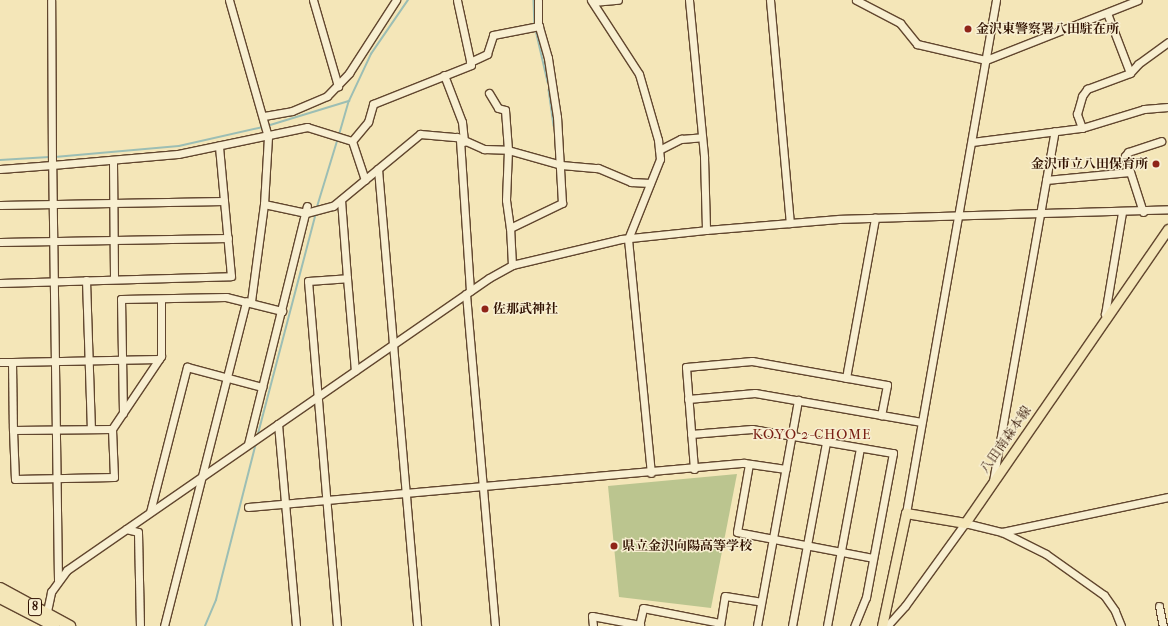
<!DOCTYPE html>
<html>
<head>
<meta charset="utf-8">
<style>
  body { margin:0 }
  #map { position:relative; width:1168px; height:626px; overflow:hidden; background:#f4e6b8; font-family:"IM FELL French Canon","Noto Serif JP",serif }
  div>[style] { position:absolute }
  .green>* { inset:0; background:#bbc58f }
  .stream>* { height:1.5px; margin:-0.75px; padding:0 0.75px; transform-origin:0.75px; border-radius:0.75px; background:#9cbeb4 }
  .roads { filter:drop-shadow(1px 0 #61462e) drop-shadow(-1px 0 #61462e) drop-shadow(0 1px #61462e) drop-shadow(0 -1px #61462e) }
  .minor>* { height:7px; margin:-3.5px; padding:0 3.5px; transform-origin:3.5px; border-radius:3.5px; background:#f8efd1 }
  .major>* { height:9px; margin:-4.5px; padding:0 4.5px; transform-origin:4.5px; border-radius:4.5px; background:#f4e6b8 }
  .highway>* { height:10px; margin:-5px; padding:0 5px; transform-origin:5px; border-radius:5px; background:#f4e6b8 }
  .dots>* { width:11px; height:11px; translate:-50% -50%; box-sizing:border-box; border:2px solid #f8efd1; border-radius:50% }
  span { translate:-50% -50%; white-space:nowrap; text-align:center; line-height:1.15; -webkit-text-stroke:3px #f8efd1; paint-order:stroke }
  .shield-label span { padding:1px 3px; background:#f8efd1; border:1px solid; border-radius:3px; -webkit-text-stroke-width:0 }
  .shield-label { font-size:12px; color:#301100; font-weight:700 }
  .poi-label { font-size:13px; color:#301100; font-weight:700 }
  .left { translate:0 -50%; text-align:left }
  .right { translate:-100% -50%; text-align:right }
  .street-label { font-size:13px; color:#301100 }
  .neighbourhood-label { font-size:14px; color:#7a1f14; letter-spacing:1px }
</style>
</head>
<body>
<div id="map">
  <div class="green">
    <div style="clip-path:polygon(737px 474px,711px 608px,619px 597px,608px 486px)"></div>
  </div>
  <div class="stream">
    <div style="left:534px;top:0;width:24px;rotate:88deg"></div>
    <div style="left:536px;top:30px;width:53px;rotate:77deg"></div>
    <div style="left:549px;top:90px;width:36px;rotate:82deg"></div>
    <div style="left:267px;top:126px;width:86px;rotate:-17deg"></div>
    <div style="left:339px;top:135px;width:35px;rotate:-74deg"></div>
    <div style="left:349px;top:101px;width:52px;rotate:-64.9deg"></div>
    <div style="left:371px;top:54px;width:65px;rotate:-55.6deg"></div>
    <div style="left:55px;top:157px;width:124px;rotate:-5.1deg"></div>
    <div style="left:179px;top:146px;width:86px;rotate:-12.7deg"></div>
    <div style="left:0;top:160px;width:49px;rotate:-3.5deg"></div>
    <div style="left:317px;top:207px;width:72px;rotate:-73.1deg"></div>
    <div style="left:258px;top:434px;width:228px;rotate:-75.3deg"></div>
    <div style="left:205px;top:626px;width:28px;rotate:-67deg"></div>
    <div style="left:216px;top:600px;width:162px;rotate:-75.7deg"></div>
  </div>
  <div class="roads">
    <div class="minor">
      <div style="left:229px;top:0;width:142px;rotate:74.1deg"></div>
      <div style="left:268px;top:137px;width:67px;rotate:93.4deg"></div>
      <div style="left:264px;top:204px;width:99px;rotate:97.6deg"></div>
      <div style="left:313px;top:0;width:90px;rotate:73.8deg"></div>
      <div style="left:591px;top:0;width:88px;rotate:57deg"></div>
      <div style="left:639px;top:74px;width:69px;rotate:73.9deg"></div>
      <div style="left:658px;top:140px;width:19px;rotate:84deg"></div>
      <div style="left:660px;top:159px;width:86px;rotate:111.8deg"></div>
      <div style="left:628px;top:239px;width:235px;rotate:84.4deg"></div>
      <div style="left:689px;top:0;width:158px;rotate:84.5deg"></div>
      <div style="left:704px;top:157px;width:73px;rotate:88.4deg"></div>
      <div style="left:770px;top:0;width:224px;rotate:84.9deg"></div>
      <div style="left:856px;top:0;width:50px;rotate:27.6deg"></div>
      <div style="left:900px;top:23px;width:27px;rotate:51deg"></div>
      <div style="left:917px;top:44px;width:71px;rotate:13.1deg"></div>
      <div style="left:986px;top:60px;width:163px;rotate:-21.5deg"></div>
      <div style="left:593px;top:2px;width:25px;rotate:-5deg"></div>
      <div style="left:1107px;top:13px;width:64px;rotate:69deg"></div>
      <div style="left:470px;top:62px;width:19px;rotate:-25deg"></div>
      <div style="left:487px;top:54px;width:20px;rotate:-72deg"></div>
      <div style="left:493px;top:35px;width:47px;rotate:-11.1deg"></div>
      <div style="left:444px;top:75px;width:50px;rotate:69deg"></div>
      <div style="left:462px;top:122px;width:20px;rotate:84deg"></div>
      <div style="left:489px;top:93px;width:17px;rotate:59deg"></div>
      <div style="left:498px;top:108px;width:7px;rotate:16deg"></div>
      <div style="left:505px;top:110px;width:40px;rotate:85.7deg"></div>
      <div style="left:508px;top:150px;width:50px;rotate:92.3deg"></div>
      <div style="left:506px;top:200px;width:28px;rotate:82deg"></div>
      <div style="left:264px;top:116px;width:28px;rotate:-10deg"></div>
      <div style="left:292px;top:111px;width:38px;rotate:-23deg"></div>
      <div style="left:327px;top:96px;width:32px;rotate:-46deg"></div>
      <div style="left:349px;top:73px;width:87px;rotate:-57.2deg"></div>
      <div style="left:1082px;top:128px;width:15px;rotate:-110deg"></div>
      <div style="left:1077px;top:114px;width:19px;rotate:-74deg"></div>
      <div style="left:1082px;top:96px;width:9px;rotate:-54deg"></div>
      <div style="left:1087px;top:89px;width:46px;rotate:-20.4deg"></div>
      <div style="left:1130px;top:73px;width:12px;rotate:-48deg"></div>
      <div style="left:1138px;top:64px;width:37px;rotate:-36deg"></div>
      <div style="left:460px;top:140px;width:151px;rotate:86.2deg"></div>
      <div style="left:352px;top:141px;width:41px;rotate:71.6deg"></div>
      <div style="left:972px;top:142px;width:111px;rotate:-7.3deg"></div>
      <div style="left:1082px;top:128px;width:65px;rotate:-17deg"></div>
      <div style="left:1144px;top:109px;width:24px;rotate:-5deg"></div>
      <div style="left:659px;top:150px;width:25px;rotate:-27deg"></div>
      <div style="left:681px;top:139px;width:21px;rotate:-5deg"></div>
      <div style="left:113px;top:162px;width:117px;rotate:89.5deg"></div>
      <div style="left:0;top:169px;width:52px;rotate:-4.4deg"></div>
      <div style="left:52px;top:165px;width:165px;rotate:-90.3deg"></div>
      <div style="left:378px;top:169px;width:459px;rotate:85.1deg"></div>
      <div style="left:1046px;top:180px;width:84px;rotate:-5.4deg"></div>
      <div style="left:341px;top:200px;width:78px;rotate:85.6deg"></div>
      <div style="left:264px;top:204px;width:43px;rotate:12.1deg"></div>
      <div style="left:306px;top:213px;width:28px;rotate:-15deg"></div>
      <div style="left:333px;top:206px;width:113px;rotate:-39.6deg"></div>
      <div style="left:420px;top:134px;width:37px;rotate:5deg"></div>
      <div style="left:457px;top:137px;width:30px;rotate:24deg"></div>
      <div style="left:484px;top:149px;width:24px;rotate:2deg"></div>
      <div style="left:508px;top:150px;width:55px;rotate:15.8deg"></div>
      <div style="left:561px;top:165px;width:37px;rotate:5deg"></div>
      <div style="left:598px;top:168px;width:36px;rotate:23deg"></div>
      <div style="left:631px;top:182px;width:19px;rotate:3deg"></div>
      <div style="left:0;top:205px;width:224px;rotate:-1deg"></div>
      <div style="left:1143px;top:212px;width:59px;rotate:-107.8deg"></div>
      <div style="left:1125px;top:156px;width:5px;rotate:-53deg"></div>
      <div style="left:1128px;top:152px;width:35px;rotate:-18deg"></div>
      <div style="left:0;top:242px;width:228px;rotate:-1deg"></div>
      <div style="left:512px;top:265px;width:37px;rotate:-93deg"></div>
      <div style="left:510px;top:228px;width:58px;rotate:-25.7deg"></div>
      <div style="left:562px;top:203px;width:86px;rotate:-93.3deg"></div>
      <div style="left:557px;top:117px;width:60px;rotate:-98.7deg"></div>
      <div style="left:548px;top:58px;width:35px;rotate:-106deg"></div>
      <div style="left:538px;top:24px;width:24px;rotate:-90deg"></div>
      <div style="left:86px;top:280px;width:149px;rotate:88.1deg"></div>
      <div style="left:0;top:283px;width:231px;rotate:-1.7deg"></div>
      <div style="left:231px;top:276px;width:131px;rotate:-95.3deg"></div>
      <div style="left:466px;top:294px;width:333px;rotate:85deg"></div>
      <div style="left:1107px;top:316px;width:3px;rotate:-135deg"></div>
      <div style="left:1105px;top:314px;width:103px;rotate:-80.5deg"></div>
      <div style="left:0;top:362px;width:12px"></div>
      <div style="left:12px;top:362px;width:68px;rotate:89.2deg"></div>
      <div style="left:13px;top:430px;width:99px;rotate:-0.6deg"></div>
      <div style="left:112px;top:429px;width:88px;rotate:-56.1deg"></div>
      <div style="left:161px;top:356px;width:57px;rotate:-90deg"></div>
      <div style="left:12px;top:362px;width:147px;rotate:-1.2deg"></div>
      <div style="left:846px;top:378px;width:163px;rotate:-79.7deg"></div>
      <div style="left:688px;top:399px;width:67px;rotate:-5.1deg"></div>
      <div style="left:755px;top:393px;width:169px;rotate:9.9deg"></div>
      <div style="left:123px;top:413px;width:114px;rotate:-91deg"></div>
      <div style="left:121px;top:299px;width:105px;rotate:-1.1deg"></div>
      <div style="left:226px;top:297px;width:58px;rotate:14deg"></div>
      <div style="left:278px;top:424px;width:203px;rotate:84.9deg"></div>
      <div style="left:13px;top:430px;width:49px;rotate:87.7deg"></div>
      <div style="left:15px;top:479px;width:99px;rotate:-1.2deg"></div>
      <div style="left:114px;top:477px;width:48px;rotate:-92.4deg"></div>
      <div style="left:691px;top:434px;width:61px;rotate:-4.7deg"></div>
      <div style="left:752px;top:429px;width:143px;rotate:9.7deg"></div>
      <div style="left:893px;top:453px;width:147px;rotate:100.6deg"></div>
      <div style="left:866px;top:597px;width:31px;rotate:112deg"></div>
      <div style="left:248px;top:444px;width:245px;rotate:-76.1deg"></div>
      <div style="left:749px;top:464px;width:69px;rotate:100deg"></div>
      <div style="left:737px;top:532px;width:138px;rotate:10.8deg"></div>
      <div style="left:694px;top:469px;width:102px;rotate:-94.5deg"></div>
      <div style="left:686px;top:367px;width:66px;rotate:-5.2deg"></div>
      <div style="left:752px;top:361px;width:137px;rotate:10.1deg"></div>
      <div style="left:887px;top:385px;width:31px;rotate:101deg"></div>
      <div style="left:993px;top:481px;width:355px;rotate:-80deg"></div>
      <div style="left:248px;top:507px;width:498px;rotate:-5.1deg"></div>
      <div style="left:744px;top:463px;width:42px;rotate:8.1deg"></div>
      <div style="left:150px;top:512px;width:150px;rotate:-75.7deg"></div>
      <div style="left:187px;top:367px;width:78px;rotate:14.9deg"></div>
      <div style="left:906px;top:513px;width:521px;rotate:-80.05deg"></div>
      <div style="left:126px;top:529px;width:12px;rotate:14deg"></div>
      <div style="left:138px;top:532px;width:94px;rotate:88.8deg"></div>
      <div style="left:1002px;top:532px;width:170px;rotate:-11.9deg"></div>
      <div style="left:58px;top:580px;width:415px;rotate:-90.8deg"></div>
      <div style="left:52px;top:165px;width:126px;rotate:-5deg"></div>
      <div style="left:178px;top:154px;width:132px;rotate:-11.8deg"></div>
      <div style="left:307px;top:127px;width:47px;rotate:17.3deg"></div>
      <div style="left:352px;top:141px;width:25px;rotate:-50deg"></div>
      <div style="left:368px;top:122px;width:19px;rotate:-74deg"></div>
      <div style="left:373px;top:104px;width:105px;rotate:-21.7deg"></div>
      <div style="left:471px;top:65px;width:66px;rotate:-102.2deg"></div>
      <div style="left:1159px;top:606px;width:20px;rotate:79deg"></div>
      <div style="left:46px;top:616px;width:25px;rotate:-78deg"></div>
      <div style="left:51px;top:592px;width:27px;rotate:-54deg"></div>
      <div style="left:67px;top:570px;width:513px;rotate:-34.68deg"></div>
      <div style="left:489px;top:278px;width:26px;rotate:-29deg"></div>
      <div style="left:512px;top:265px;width:112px;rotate:-13.4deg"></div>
      <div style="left:621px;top:239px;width:85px;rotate:-6deg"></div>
      <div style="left:706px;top:230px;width:133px;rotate:-4.7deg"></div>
      <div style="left:839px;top:219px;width:329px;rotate:-1.7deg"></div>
      <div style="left:164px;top:626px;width:335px;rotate:-75.8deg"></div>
      <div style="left:337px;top:626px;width:346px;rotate:-94.8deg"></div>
      <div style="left:308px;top:281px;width:39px;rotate:-4deg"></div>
      <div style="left:347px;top:278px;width:93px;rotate:85.1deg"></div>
      <div style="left:593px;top:626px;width:10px;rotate:-96deg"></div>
      <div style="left:592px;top:616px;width:49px;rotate:10.6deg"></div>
      <div style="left:639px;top:626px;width:18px;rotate:-77deg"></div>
      <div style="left:643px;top:608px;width:78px;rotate:11deg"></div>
      <div style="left:720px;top:626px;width:30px;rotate:-81deg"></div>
      <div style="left:725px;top:596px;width:36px;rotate:9deg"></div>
      <div style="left:757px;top:626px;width:230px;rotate:-79.7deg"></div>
      <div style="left:792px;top:626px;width:187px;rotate:-79.5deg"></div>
      <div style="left:827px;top:626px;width:181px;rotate:-79.5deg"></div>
      <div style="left:887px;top:626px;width:27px;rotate:-48deg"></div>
      <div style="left:905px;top:606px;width:102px;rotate:-54.1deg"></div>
      <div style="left:965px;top:523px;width:38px;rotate:14deg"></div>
      <div style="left:1002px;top:532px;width:49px;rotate:26.6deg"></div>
      <div style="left:1046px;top:554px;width:71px;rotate:35.3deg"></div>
      <div style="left:1104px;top:595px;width:19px;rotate:55deg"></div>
      <div style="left:1115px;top:611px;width:16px;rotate:68deg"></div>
    </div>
    <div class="major">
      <div style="left:882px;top:626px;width:116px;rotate:-78deg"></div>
      <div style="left:906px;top:513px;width:60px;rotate:9.6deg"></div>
      <div style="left:965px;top:523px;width:357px;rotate:-55.4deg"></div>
    </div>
    <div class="highway">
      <div style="left:0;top:588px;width:80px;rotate:28.5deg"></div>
      <div style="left:0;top:598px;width:61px;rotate:27.4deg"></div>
    </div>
  </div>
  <div class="dots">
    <div style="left:968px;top:29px;background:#8f2418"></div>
    <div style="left:1156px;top:164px;background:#8f2418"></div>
    <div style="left:485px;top:309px;background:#8f2418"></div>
    <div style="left:614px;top:546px;background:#8f2418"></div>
  </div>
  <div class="shield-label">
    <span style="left:35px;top:607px">8</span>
  </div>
  <div class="poi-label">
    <span class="left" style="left:976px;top:29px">金沢東警察署八田駐在所</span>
    <span class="right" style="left:1148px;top:164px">金沢市立八田保育所</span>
    <span class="left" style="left:493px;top:309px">佐那武神社</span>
    <span class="left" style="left:622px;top:546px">県立金沢向陽高等学校</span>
  </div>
  <div class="street-label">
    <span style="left:1006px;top:440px;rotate:-55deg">八田南森本線</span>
  </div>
  <div class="neighbourhood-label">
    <span style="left:812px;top:435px">KOYO 2-CHOME</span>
  </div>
</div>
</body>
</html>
